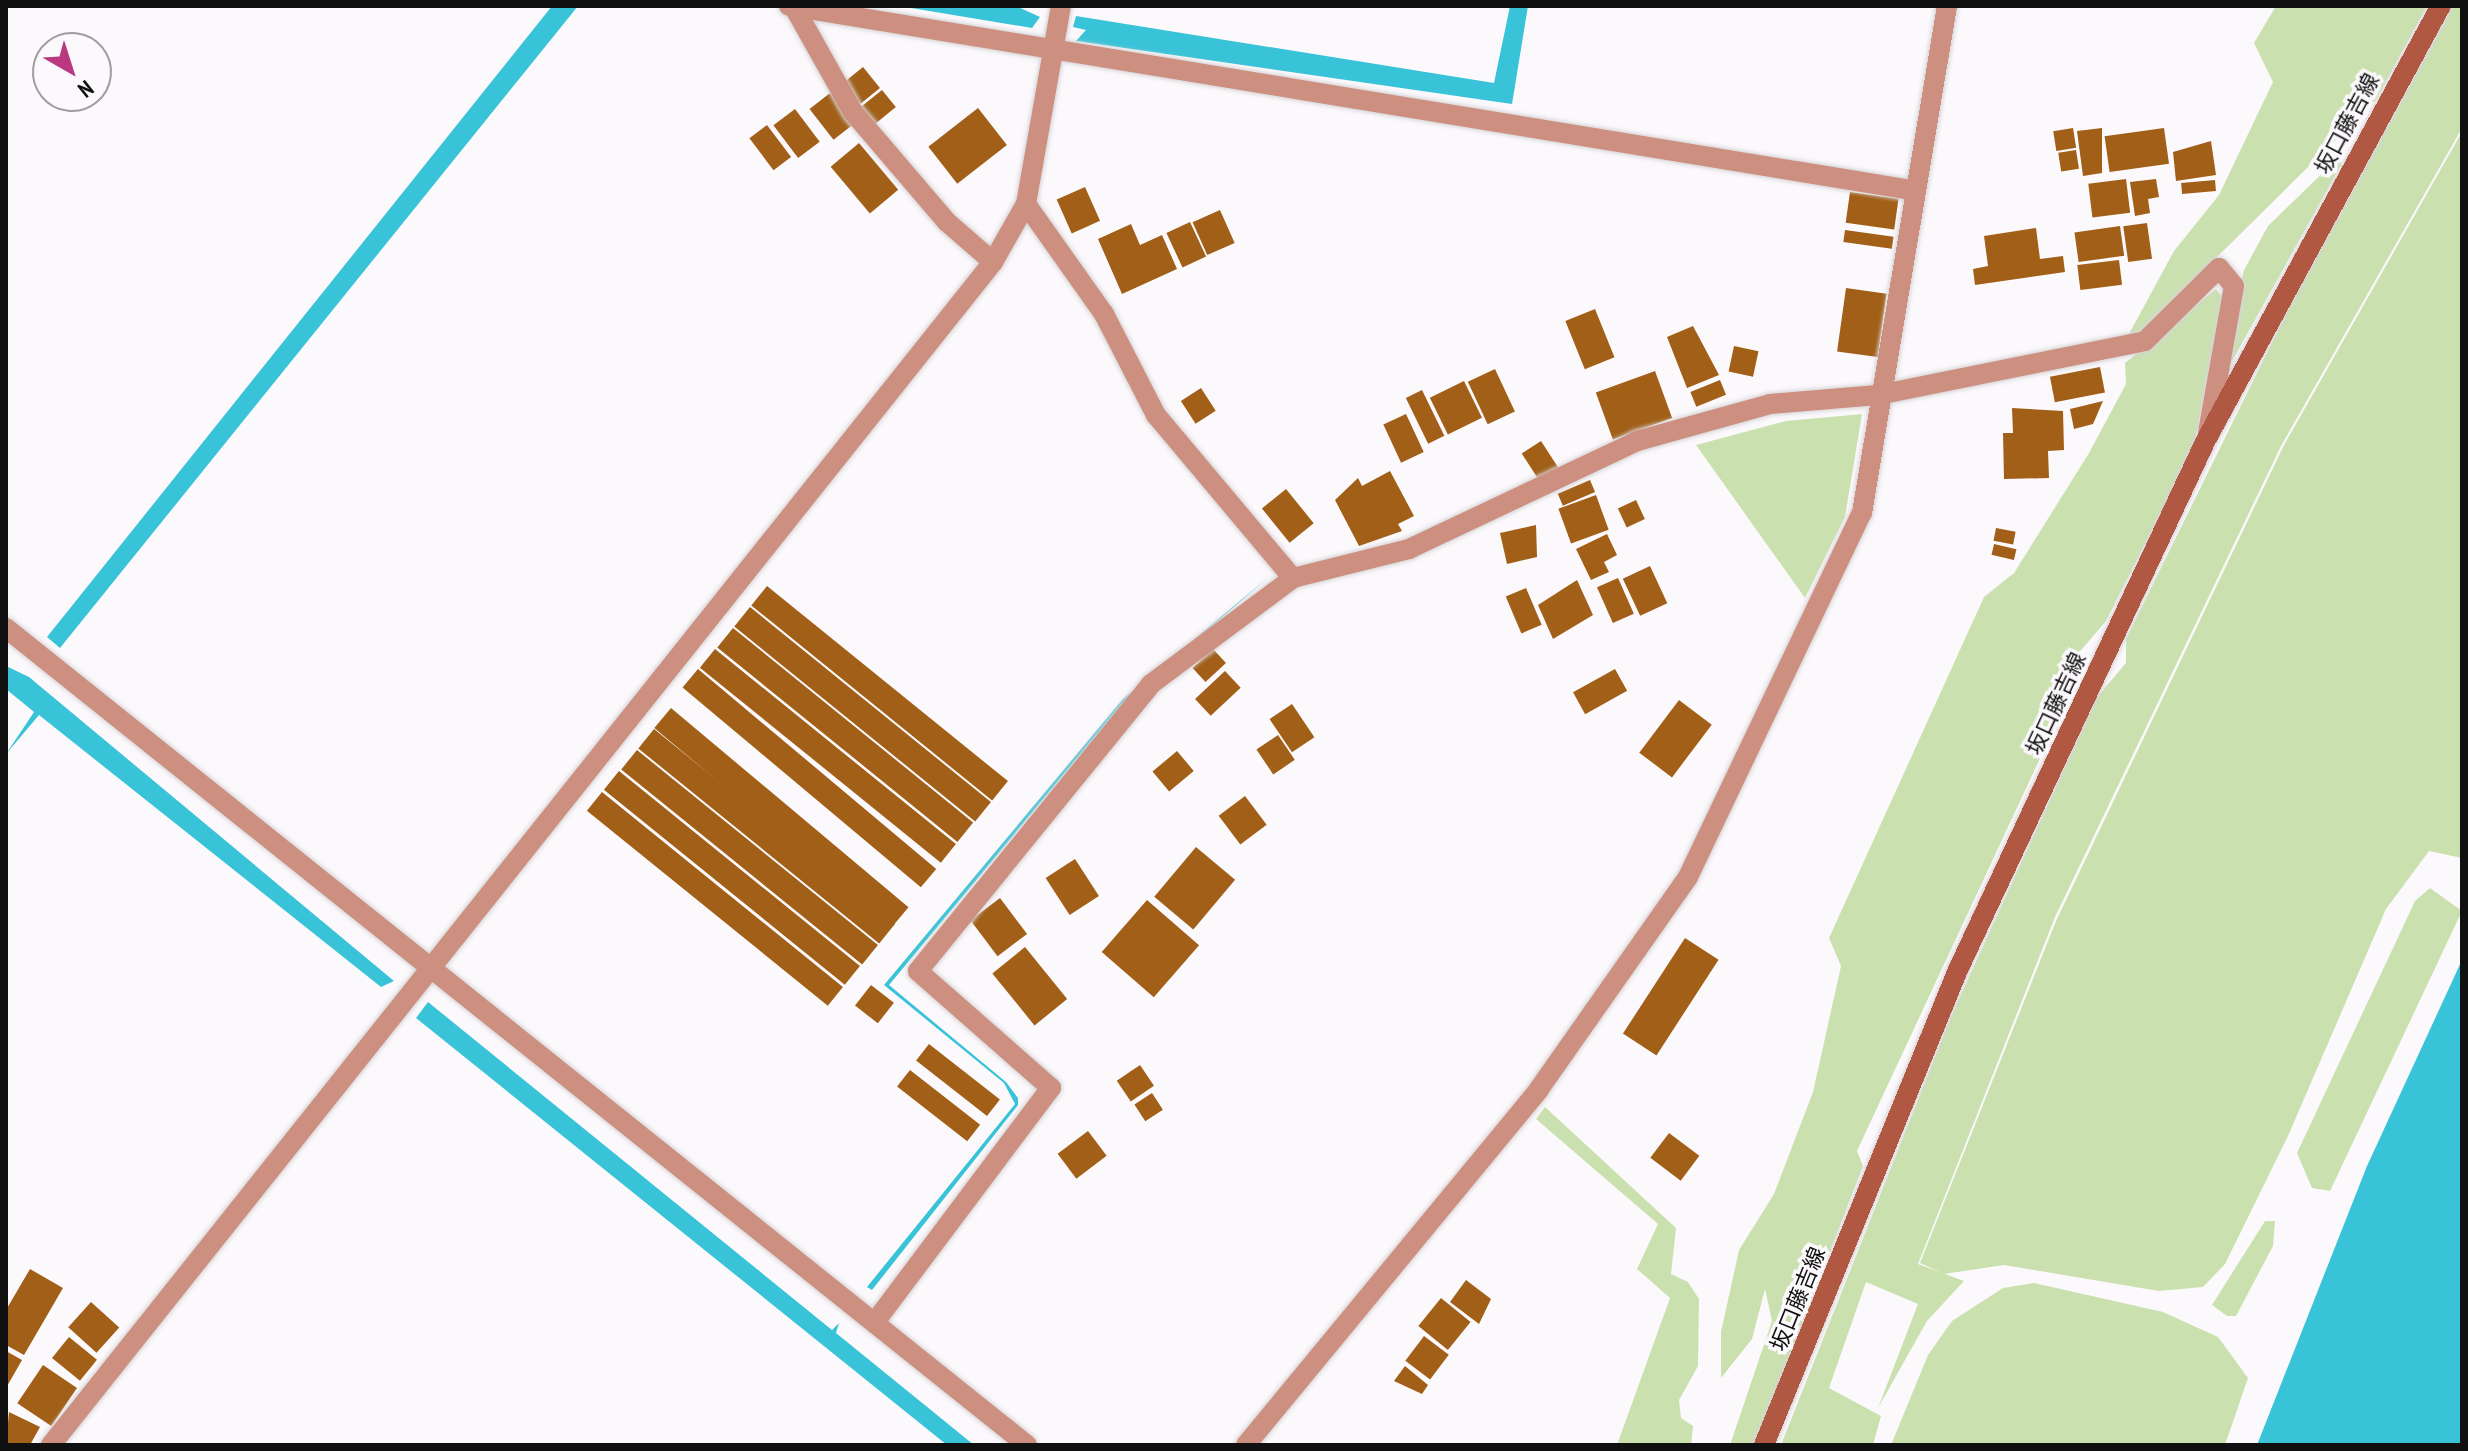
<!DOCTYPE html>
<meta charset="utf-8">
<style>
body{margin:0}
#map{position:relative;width:2468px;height:1451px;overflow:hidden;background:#fcf9fc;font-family:"PT Sans Narrow","Noto Sans JP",sans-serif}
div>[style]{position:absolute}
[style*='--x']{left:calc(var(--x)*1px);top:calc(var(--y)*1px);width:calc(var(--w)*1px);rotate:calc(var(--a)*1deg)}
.green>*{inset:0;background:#cae1af}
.water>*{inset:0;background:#39c3d8}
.building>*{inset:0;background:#a15f17;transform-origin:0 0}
.roads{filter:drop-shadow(0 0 2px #d6d4d6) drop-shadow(0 0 2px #d6d4d6)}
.street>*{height:20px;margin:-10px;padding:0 10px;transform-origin:10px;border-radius:10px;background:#cd8f7f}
.secondary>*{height:20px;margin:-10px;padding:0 10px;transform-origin:10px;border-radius:10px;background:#b05842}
span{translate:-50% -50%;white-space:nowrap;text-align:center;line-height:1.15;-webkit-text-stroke:7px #fcf9fc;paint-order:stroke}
.street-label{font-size:22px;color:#111011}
.frame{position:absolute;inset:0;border:8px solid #111011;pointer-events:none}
.north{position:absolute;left:32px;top:32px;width:80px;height:80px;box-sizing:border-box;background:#fcf9fc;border:2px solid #9e9c9e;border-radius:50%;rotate:141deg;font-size:22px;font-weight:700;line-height:32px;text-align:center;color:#111011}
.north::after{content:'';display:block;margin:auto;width:28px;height:36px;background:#b93881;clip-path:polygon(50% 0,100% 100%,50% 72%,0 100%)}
</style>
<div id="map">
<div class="green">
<div style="clip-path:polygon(2276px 6px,2427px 6px,2376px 100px,2138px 335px,2129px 334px,2174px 251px,2219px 195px,2273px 82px,2254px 43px)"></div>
<div style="clip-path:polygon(2453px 6px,2462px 6px,2462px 128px,2281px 446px,2055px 917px,1918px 1264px,1964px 1281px,1927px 1321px,1878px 1408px,1918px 1304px,1866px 1282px,1829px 1388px,1881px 1416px,1873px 1445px,1781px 1445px,1952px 1014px,2097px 697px,2126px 663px,2126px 639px,2289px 308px)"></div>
<div style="clip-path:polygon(2462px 132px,2462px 858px,2429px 851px,2386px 909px,2288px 1136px,2225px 1264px,2203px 1287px,2159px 1291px,2004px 1265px,1944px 1274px,1920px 1263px,2056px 921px,2284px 445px)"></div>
<div style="clip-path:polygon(2340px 156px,2341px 165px,2221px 381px,2244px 270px,2268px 226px)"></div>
<div style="clip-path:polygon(2216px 289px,2222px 297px,2194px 447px,2106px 621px,2070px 663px,2056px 724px,1857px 1151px,1863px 1166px,1755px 1445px,1730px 1445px,1772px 1321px,1765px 1289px,1752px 1339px,1721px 1378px,1721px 1332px,1739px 1250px,1774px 1194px,1813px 1092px,1841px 966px,1829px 938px,1984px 597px,2014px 573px,2089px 453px,2126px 384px,2125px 363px)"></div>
<div style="clip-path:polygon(1862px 414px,1845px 517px,1805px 598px,1696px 445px,1786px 421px)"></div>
<div style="clip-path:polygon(2430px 888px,2462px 911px,2330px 1191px,2312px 1188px,2297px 1153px,2415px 901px)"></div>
<div style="clip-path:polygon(1545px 1107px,1676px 1228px,1671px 1274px,1688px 1282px,1699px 1299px,1698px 1366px,1679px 1400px,1681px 1418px,1693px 1426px,1691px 1445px,1617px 1445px,1670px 1298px,1637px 1269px,1658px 1224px,1536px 1119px)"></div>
<div style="clip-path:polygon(2265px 1221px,2275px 1221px,2273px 1246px,2236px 1316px,2227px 1316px,2212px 1305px)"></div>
<div style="clip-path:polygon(2034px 1283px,2163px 1312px,2218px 1337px,2248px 1378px,2225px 1445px,1891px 1445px,1928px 1355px,1952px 1321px,2003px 1288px)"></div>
</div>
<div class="water">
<div style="clip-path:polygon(552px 6px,578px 6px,60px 648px,47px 637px)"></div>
<div style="clip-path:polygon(899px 6px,1016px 6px,1040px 17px,1032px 28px)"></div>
<div style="clip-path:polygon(1510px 6px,1528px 6px,1512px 104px,1076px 41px,1086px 30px,1073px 27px,1076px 16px,1494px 83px)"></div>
<div style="clip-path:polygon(1271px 575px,1124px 702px,889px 985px,1006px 1082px,1018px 1098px,1018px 1105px,872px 1290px,867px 1287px,1015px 1104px,1004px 1083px,884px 985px,1123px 699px)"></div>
<div style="clip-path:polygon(6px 666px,29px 677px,394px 981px,381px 987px,39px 715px,6px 754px,34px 712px,6px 689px)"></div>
<div style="clip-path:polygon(2462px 960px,2462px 1445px,2257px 1445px,2367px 1166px)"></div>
<div style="clip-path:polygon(428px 1002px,832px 1330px,839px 1323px,836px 1333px,974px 1445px,947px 1445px,416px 1018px)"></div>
</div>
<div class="building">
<div style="left:863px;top:67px;width:27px;height:25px;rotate:51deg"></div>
<div style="left:882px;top:90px;width:22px;height:26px;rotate:51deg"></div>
<div style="left:830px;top:93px;width:39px;height:26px;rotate:52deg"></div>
<div style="left:978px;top:108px;width:47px;height:63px;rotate:52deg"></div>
<div style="left:795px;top:109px;width:41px;height:27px;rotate:53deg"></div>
<div style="left:767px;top:125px;width:40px;height:22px;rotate:53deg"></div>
<div style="left:2073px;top:128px;width:20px;height:20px;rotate:81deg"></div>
<div style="clip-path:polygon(2102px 128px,2102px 173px,2083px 176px,2077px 131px)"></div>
<div style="left:2164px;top:128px;width:36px;height:60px;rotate:82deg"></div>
<div style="clip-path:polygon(2211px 141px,2216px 175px,2176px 181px,2173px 152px)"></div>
<div style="left:859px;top:143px;width:61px;height:37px;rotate:50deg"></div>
<div style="left:2076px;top:150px;width:19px;height:18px;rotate:81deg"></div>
<div style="left:2126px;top:179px;width:34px;height:38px;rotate:83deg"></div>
<div style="clip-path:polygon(2156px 179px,2159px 197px,2148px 199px,2150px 213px,2135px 216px,2130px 182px)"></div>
<div style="left:2215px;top:180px;width:11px;height:34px;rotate:85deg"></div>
<div style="left:1085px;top:187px;width:37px;height:31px;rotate:66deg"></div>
<div style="left:1850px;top:192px;width:49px;height:31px;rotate:8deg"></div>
<div style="left:1220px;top:210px;width:36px;height:30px;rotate:66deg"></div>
<div style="left:1190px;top:222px;width:38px;height:26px;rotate:65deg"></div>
<div style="left:2147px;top:223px;width:36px;height:24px;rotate:82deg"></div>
<div style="clip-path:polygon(1131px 224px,1140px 245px,1162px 235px,1177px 269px,1122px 294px,1098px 239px)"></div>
<div style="left:2120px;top:226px;width:30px;height:46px;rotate:82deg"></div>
<div style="clip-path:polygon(2036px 228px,2040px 259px,2063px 256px,2065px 272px,1975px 285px,1973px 269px,1988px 266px,1984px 236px)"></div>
<div style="left:1845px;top:230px;width:49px;height:12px;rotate:8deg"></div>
<div style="left:2119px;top:260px;width:25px;height:42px;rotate:83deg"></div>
<div style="left:1846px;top:288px;width:41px;height:64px;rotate:8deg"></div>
<div style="left:1595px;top:309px;width:52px;height:32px;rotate:68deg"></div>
<div style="clip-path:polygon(1693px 326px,1719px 375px,1687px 388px,1667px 337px)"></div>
<div style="left:1734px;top:346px;width:25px;height:26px;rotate:12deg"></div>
<div style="left:2100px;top:367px;width:26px;height:51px;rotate:79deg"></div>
<div style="left:1495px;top:369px;width:47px;height:30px;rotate:65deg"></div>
<div style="left:1655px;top:371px;width:50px;height:63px;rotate:70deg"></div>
<div style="left:1720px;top:380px;width:16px;height:32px;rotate:68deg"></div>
<div style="left:1464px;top:381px;width:41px;height:38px;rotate:64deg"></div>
<div style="left:1201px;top:388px;width:27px;height:24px;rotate:57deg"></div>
<div style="left:1422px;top:390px;width:51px;height:18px;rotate:64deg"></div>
<div style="clip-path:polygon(2103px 401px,2093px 424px,2074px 429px,2070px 409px)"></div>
<div style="clip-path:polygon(2012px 408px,2063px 411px,2064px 450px,2048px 451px,2049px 478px,2004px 479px,2003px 433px,2013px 433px)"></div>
<div style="left:1406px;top:414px;width:42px;height:25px;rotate:65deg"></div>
<div style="left:1541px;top:441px;width:33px;height:23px;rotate:57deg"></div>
<div style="clip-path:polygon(1390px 471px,1414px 516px,1398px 524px,1402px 531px,1359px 546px,1335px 500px,1358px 478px,1362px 486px)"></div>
<div style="left:1590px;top:480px;width:13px;height:35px;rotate:67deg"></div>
<div style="left:1286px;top:489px;width:44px;height:31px;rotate:51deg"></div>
<div style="left:1596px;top:495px;width:37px;height:40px;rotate:70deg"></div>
<div style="left:1636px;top:500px;width:21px;height:20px;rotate:65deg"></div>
<div style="clip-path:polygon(1536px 525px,1537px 557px,1507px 564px,1500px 533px)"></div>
<div style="left:1996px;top:528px;width:20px;height:13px;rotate:11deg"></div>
<div style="clip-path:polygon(1607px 534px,1617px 555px,1604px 562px,1609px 572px,1591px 580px,1576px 549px)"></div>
<div style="left:1994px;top:544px;width:23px;height:11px;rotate:13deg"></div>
<div style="left:1650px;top:566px;width:41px;height:30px;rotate:65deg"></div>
<div style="left:1618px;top:578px;width:39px;height:23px;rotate:66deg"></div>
<div style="clip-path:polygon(1577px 580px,1593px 615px,1553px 639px,1538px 605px)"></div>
<div style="left:767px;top:586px;width:310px;height:25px;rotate:39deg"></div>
<div style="left:1526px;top:588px;width:40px;height:22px;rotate:67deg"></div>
<div style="left:750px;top:607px;width:310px;height:25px;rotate:39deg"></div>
<div style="left:733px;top:628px;width:309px;height:25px;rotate:39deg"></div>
<div style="left:715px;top:649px;width:310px;height:24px;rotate:39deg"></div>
<div style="left:1213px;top:649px;width:19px;height:28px;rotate:47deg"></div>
<div style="left:698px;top:669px;width:311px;height:24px;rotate:40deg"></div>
<div style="left:1615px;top:669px;width:25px;height:48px;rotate:61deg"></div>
<div style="left:1225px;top:671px;width:23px;height:41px;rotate:47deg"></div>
<div style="left:1679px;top:700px;width:41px;height:66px;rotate:37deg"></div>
<div style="left:1292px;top:704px;width:40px;height:27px;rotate:56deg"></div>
<div style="left:671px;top:708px;width:310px;height:26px;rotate:40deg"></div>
<div style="left:654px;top:729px;width:310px;height:25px;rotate:39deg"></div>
<div style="left:1278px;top:735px;width:30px;height:26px;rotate:56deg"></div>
<div style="left:637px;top:750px;width:310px;height:25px;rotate:39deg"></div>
<div style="left:1177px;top:751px;width:26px;height:32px;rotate:50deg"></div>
<div style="left:619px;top:771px;width:310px;height:24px;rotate:39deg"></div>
<div style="left:602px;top:792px;width:310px;height:24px;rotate:39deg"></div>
<div style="left:1245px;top:796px;width:36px;height:33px;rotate:53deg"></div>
<div style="left:1196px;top:847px;width:51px;height:65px;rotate:40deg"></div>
<div style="left:1075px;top:859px;width:44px;height:35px;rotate:57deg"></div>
<div style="left:1000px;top:898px;width:45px;height:37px;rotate:53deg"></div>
<div style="left:1147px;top:900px;width:69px;height:69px;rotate:41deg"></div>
<div style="left:1685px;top:938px;width:40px;height:114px;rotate:33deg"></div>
<div style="left:1025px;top:947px;width:67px;height:42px;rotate:51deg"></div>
<div style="left:871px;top:985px;width:29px;height:26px;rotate:38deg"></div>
<div style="left:929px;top:1044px;width:90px;height:21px;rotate:38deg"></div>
<div style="left:1140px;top:1065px;width:25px;height:28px;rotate:56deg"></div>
<div style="left:910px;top:1070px;width:89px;height:21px;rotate:38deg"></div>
<div style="left:1152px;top:1093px;width:20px;height:21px;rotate:57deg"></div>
<div style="left:1088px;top:1131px;width:31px;height:38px;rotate:53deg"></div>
<div style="left:1669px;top:1133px;width:38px;height:31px;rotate:37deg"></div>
<div style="clip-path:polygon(30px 1269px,63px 1288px,24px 1355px,6px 1345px,6px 1310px)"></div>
<div style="clip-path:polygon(1466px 1280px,1491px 1299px,1479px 1324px,1450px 1302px)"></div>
<div style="left:1441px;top:1298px;width:38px;height:36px;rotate:39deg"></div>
<div style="left:91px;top:1302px;width:38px;height:34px;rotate:42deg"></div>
<div style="left:1424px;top:1336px;width:31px;height:31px;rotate:37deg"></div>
<div style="left:69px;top:1337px;width:36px;height:27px;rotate:39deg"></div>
<div style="clip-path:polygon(6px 1351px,22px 1360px,6px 1388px)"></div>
<div style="left:43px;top:1365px;width:41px;height:46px;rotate:34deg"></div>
<div style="clip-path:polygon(1405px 1366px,1428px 1385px,1422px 1394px,1394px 1381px)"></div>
<div style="clip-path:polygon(9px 1412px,40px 1427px,30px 1445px,6px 1445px)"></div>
</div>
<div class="roads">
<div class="street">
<div style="--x:789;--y:6;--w:1138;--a:9.31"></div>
<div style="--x:794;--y:7;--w:120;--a:60.7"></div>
<div style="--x:853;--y:112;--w:145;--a:49.5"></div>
<div style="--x:947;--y:222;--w:61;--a:41"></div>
<div style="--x:1026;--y:204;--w:135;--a:54.7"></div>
<div style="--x:1104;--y:314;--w:114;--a:62.8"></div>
<div style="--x:1156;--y:415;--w:213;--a:50"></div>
<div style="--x:6;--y:628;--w:1308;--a:38.67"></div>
<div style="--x:875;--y:1322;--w:293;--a:-53.1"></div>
<div style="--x:1051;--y:1088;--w:177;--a:-138.7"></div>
<div style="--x:918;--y:971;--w:370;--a:-50.9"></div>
<div style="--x:1151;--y:684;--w:177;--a:-36.7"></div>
<div style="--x:1293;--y:578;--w:120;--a:-14"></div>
<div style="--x:1409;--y:549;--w:252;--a:-25.3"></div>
<div style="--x:1637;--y:441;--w:138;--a:-15.5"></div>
<div style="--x:1770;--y:404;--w:108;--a:-4.8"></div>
<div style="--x:1878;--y:395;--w:272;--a:-11.4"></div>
<div style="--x:2145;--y:341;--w:104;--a:-44.6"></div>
<div style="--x:2219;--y:268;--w:23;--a:50"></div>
<div style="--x:2234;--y:286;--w:148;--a:100.1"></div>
<div style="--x:51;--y:1445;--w:1512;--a:-51.47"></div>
<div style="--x:993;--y:262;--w:67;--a:-60.4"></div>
<div style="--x:1026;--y:204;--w:201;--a:-80"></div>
<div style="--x:1246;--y:1445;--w:461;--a:-50.5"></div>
<div style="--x:1539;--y:1089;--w:259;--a:-54.9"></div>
<div style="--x:1688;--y:877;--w:403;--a:-64.5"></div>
<div style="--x:1862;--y:513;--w:514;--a:-80.48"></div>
</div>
<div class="secondary">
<div style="--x:1764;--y:1445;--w:511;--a:-67.8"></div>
<div style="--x:1957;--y:972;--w:587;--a:-64.92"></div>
<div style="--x:2206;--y:440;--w:494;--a:-61.6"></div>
</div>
</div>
<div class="street-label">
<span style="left:2347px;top:124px;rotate:-62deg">坂口藤吉線</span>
<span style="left:2056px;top:704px;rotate:-65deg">坂口藤吉線</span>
<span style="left:1798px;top:1299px;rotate:-68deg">坂口藤吉線</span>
</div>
<div class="frame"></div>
<div class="north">N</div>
</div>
